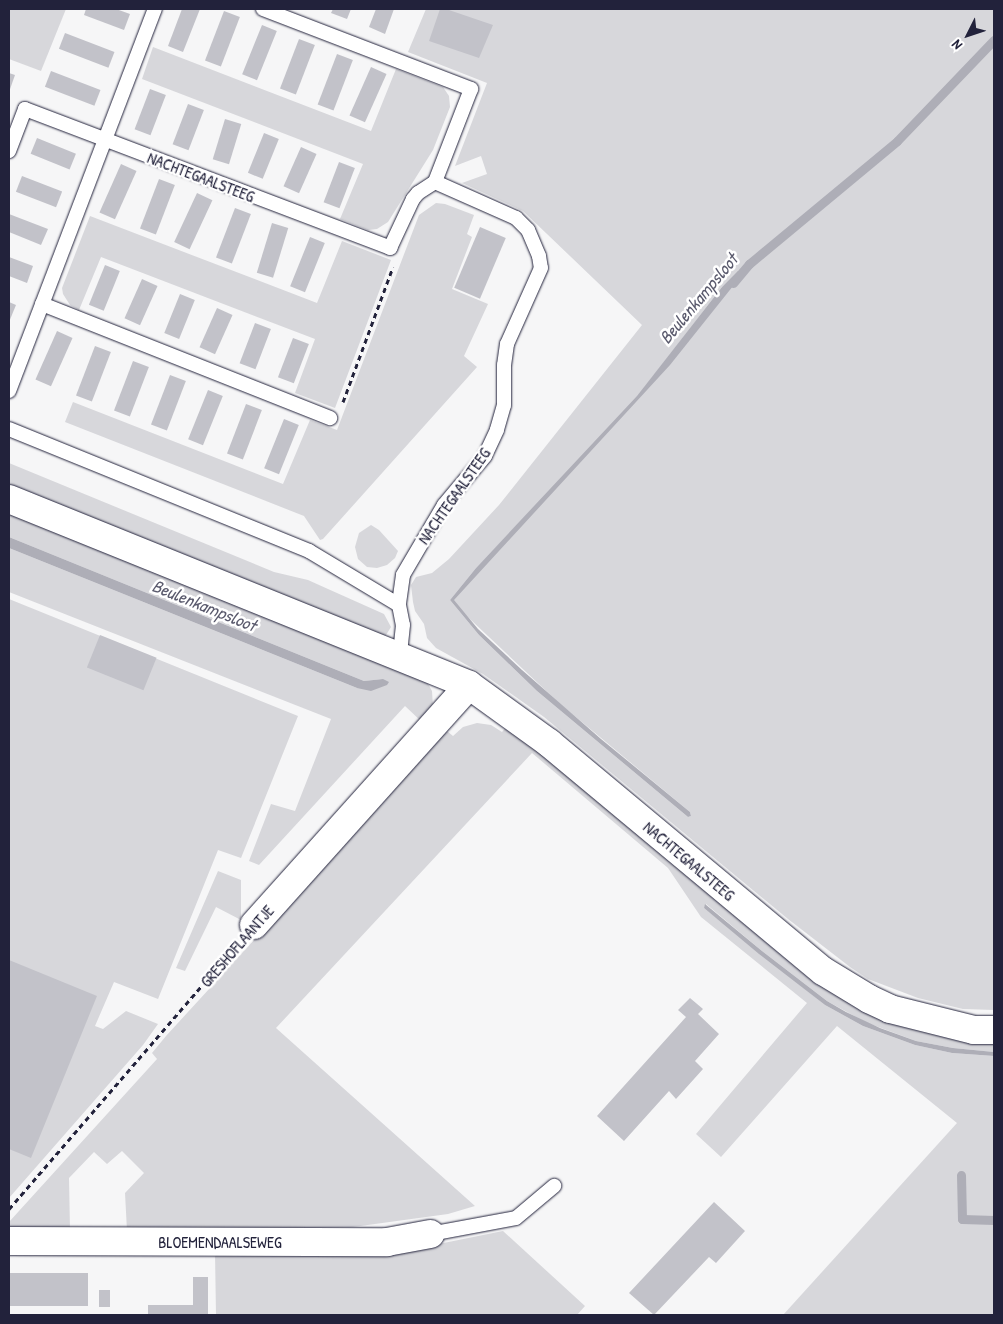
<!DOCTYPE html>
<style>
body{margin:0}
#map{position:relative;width:1003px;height:1324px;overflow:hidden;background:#f6f6f7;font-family:"Patrick Hand",sans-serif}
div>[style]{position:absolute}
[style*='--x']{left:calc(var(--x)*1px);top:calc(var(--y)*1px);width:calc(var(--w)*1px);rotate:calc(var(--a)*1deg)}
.green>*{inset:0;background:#d7d7db}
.water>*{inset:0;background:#aeaeb7}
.stream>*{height:9px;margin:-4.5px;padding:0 4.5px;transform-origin:4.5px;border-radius:4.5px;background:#aeaeb7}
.building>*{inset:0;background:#c2c2c9;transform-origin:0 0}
.path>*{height:3px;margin-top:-1.5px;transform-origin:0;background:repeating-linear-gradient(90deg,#22223b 0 5px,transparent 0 9px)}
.roads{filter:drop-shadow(0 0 1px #22223b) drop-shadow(0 0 1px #22223b)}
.service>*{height:14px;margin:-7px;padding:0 7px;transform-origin:7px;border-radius:7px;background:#fff}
.minor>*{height:28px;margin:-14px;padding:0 14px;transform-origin:14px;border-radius:14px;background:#fff}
span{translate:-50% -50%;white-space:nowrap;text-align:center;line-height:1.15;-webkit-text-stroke:5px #fff;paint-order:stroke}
.street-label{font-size:16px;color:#22223b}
.water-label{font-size:18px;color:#5a5a6d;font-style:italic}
.frame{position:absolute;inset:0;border:10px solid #22223b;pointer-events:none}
.north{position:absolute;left:943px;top:10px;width:50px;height:50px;-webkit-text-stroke:4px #fff;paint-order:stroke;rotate:229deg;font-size:14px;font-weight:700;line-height:20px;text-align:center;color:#22223b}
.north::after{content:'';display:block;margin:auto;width:18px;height:22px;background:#22223b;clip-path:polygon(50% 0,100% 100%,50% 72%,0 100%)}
</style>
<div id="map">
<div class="green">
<div style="clip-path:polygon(9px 9px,66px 9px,41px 71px,9px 59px)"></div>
<div style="clip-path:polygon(evenodd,426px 9px,994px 9px,994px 1010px,963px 1009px,918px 998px,868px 979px,850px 967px,788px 919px,544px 717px,483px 674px,436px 648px,427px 638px,424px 624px,415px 611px,413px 602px,411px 585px,416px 577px,432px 573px,449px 559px,499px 505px,642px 325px,523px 211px,462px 183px,487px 174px,481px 156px,455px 166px,487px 83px,408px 52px,426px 9px,758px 254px,759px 256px,739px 273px,740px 274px,640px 393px,722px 287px,758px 254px,426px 9px,531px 510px,453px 598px,455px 605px,559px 703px,690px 812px,691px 816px,688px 817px,537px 691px,479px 635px,450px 600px,476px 568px,531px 510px)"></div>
<div style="clip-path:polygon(153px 47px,371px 131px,396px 69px,443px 87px,449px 96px,450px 107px,433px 150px,388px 222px,377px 229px,368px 230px,340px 219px,363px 164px,142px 79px)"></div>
<div style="clip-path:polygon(436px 203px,445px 204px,474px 215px,467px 234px,472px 237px,452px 289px,488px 304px,464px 356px,477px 367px,323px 539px,320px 540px,304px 516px,65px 422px,73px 402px,283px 484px,310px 420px,337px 430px,419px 215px)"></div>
<div style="clip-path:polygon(90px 216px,317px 303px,342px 241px,391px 260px,335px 408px,295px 393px,315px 339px,101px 257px,79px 310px,70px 305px,63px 294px,62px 288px)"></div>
<div style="clip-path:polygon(9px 463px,274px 572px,308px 580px,328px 589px,384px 614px,391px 627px,386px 635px,381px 636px,9px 489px)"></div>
<div style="clip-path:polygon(9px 511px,427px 682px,432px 691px,433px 707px,423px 723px,405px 706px,259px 865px,249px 861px,271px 804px,295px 811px,331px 719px,9px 592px,9px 548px,357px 688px,383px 679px,364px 681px,9px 537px)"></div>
<div style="clip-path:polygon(371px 525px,379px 530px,398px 551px,395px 558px,387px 565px,377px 568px,367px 567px,358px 559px,355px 547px,359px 533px)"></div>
<div style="clip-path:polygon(9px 599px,298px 716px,241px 858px,218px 850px,158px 999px,114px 982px,95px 1026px,103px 1029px,126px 1011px,158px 1024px,143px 1045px,9px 1198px)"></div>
<div style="clip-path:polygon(477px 723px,491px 725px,502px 732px,508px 725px,765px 937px,994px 1042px,994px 1052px,953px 1048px,916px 1041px,865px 1022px,827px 1001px,762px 951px,706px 904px,704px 908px,825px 1005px,863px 1026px,915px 1045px,952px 1053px,994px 1056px,994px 1315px,783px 1315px,957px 1123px,837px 1026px,721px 1157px,696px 1134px,807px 1003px,701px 917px,668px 868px,532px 753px,276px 1028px,475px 1206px,448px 1214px,353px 1227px,127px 1231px,125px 1193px,144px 1173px,122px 1151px,107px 1164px,94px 1152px,69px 1178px,70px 1230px,9px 1231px,9px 1222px,157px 1059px,152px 1053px,166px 1036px,417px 762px,447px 731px,453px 736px,463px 727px)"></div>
<div style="clip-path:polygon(218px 871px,241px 880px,241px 920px,216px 907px,185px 971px,176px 968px)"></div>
<div style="clip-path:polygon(503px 1231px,585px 1306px,577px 1315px,216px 1315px,215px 1253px,394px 1253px)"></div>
</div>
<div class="water">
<div style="clip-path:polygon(738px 271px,741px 276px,670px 365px,454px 600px,478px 629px,522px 670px,601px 739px,690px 812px,691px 816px,688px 817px,537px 691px,479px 635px,450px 600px,476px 568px,637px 396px,722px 287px)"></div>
<div style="clip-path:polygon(9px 537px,364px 681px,383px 679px,389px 682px,387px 685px,371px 691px,357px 688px,9px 548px)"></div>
<div style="clip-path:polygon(705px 904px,762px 951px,827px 1001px,846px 1012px,880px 1028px,916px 1041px,953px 1048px,994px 1052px,994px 1056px,952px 1053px,915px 1045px,863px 1026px,825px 1005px,759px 954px,704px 908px)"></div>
</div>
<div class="stream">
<div style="--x:733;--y:283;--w:25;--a:-50"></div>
<div style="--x:749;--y:264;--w:192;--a:-39.7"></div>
<div style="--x:897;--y:141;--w:140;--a:-46.2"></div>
<div style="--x:961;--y:1175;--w:44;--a:88.7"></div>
<div style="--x:962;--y:1219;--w:32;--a:2"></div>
</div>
<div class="building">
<div style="clip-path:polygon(86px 9px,116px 9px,130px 14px,124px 30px,84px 15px)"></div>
<div style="clip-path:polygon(182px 9px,200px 9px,183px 52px,168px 46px)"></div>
<div style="clip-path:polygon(333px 9px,351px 9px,347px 19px,331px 13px)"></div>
<div style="clip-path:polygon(376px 9px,394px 9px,385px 34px,369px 27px)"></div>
<div style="clip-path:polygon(440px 9px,446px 9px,493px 25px,479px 58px,429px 41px)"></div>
<div style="left:224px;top:11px;width:17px;height:53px;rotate:21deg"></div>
<div style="left:262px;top:25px;width:16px;height:53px;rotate:22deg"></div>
<div style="left:65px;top:33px;width:53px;height:17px;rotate:21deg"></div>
<div style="left:299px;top:39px;width:17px;height:53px;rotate:21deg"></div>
<div style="left:337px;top:54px;width:17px;height:54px;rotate:21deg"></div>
<div style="left:371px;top:67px;width:17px;height:53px;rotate:24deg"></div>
<div style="left:51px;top:71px;width:53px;height:17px;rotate:21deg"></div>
<div style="clip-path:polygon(9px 73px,15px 75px,9px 92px)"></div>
<div style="left:150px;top:89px;width:17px;height:43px;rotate:21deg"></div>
<div style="left:188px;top:104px;width:17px;height:43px;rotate:21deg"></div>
<div style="left:225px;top:119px;width:17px;height:42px;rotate:17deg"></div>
<div style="left:264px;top:133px;width:16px;height:43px;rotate:22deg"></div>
<div style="left:37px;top:138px;width:42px;height:17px;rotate:22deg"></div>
<div style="left:301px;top:147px;width:17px;height:43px;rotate:24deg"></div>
<div style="left:339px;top:162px;width:17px;height:43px;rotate:21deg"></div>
<div style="left:121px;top:164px;width:17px;height:53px;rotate:24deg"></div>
<div style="left:22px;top:176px;width:43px;height:17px;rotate:21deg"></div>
<div style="left:159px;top:179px;width:17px;height:53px;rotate:21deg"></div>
<div style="left:197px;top:193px;width:17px;height:54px;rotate:25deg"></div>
<div style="left:235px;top:208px;width:17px;height:53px;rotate:21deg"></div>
<div style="clip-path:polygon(9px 214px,48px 229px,41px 245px,9px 232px)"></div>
<div style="left:272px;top:223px;width:17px;height:52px;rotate:17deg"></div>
<div style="left:480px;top:227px;width:28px;height:66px;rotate:23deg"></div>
<div style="left:310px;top:237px;width:16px;height:53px;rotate:22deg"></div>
<div style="clip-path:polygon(9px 257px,33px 266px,27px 283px,9px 276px)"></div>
<div style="left:105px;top:265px;width:16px;height:43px;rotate:22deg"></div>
<div style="left:142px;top:279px;width:17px;height:43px;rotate:24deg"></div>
<div style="left:180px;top:294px;width:16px;height:42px;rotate:22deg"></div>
<div style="clip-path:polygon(9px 302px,16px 305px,9px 322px)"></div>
<div style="left:217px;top:308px;width:17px;height:43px;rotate:24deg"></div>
<div style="left:255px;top:323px;width:17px;height:43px;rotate:21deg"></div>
<div style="left:57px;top:331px;width:17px;height:53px;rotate:24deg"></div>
<div style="left:293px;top:338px;width:17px;height:42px;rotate:21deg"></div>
<div style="left:95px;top:346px;width:17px;height:53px;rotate:21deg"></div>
<div style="left:133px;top:361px;width:17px;height:53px;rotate:21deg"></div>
<div style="left:170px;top:375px;width:17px;height:53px;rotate:21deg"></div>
<div style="left:208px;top:390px;width:16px;height:53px;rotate:22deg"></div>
<div style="left:246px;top:404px;width:17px;height:53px;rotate:21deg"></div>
<div style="left:284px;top:419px;width:16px;height:53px;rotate:22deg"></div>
<div style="left:100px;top:635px;width:61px;height:35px;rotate:22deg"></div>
<div style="clip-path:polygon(9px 960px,97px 996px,31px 1158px,9px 1149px)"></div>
<div style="clip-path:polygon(690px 998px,703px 1009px,698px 1014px,719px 1034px,695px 1061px,703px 1069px,676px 1099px,669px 1091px,624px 1141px,597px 1116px,686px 1017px,678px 1010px)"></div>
<div style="clip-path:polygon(714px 1202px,745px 1231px,716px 1263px,709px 1257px,654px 1315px,629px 1293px)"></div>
<div style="left:9px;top:1273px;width:79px;height:33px"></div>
<div style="clip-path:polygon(193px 1277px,208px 1277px,208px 1315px,148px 1315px,148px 1305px,193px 1305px)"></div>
<div style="left:99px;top:1290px;width:11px;height:17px"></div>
</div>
<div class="path">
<div style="--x:343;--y:402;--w:144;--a:-69.7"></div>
<div style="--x:9;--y:1209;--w:349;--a:-49.2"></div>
</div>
<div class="roads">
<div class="service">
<div style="--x:263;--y:9;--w:223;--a:21"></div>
<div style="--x:471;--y:89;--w:100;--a:111.2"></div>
<div style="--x:435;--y:182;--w:89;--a:24"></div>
<div style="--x:516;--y:218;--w:17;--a:45"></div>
<div style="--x:528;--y:230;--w:28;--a:67"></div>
<div style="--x:539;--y:256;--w:12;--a:81"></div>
<div style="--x:541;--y:268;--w:83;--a:114.1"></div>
<div style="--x:507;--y:344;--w:21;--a:98"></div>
<div style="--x:504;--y:365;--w:40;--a:90"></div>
<div style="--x:504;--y:405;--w:26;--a:106"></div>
<div style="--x:497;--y:430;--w:29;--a:115"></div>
<div style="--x:485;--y:456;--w:64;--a:129.9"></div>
<div style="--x:444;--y:505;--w:81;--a:120.4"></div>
<div style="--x:403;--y:575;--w:30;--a:98"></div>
<div style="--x:399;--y:605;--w:20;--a:79"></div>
<div style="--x:403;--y:625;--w:31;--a:96"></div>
<div style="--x:9;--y:151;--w:45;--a:-69.1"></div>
<div style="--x:25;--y:109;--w:391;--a:20.8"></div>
<div style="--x:390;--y:248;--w:54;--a:-64.9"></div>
<div style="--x:413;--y:199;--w:8;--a:-50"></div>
<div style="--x:418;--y:193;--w:20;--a:-33"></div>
<div style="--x:42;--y:304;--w:310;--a:21.6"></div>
<div style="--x:9;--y:391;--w:409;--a:-69.1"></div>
<div style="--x:9;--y:429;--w:324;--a:22.1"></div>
<div style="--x:309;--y:551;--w:105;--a:31"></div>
<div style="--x:430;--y:1234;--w:87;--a:-10.5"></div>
<div style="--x:516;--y:1218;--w:50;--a:-40.1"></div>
</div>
<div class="minor">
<div style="--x:9;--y:499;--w:496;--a:22"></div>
<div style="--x:469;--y:685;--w:99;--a:35.9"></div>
<div style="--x:549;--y:743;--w:356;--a:39.8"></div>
<div style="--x:823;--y:971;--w:54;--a:31.3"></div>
<div style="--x:869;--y:999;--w:23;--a:25"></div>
<div style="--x:890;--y:1009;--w:87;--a:14"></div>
<div style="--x:974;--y:1030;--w:20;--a:0"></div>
<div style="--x:254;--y:925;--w:322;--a:-48.1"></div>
<div style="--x:9;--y:1241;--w:378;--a:0.2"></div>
<div style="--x:387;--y:1242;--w:44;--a:-10.5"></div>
</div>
</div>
<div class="street-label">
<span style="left:201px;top:177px;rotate:21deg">NACHTEGAALSTEEG</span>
<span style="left:454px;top:496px;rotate:-55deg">NACHTEGAALSTEEG</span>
<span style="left:689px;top:861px;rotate:40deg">NACHTEGAALSTEEG</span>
<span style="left:237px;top:946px;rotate:-49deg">GRESHOFLAANTJE</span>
<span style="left:220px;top:1242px">BLOEMENDAALSEWEG</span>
</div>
<div class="water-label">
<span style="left:699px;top:299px;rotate:-50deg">Beulenkampsloot</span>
<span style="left:204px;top:606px;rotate:22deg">Beulenkampsloot</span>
</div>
<div class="frame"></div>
<div class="north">N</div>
</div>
